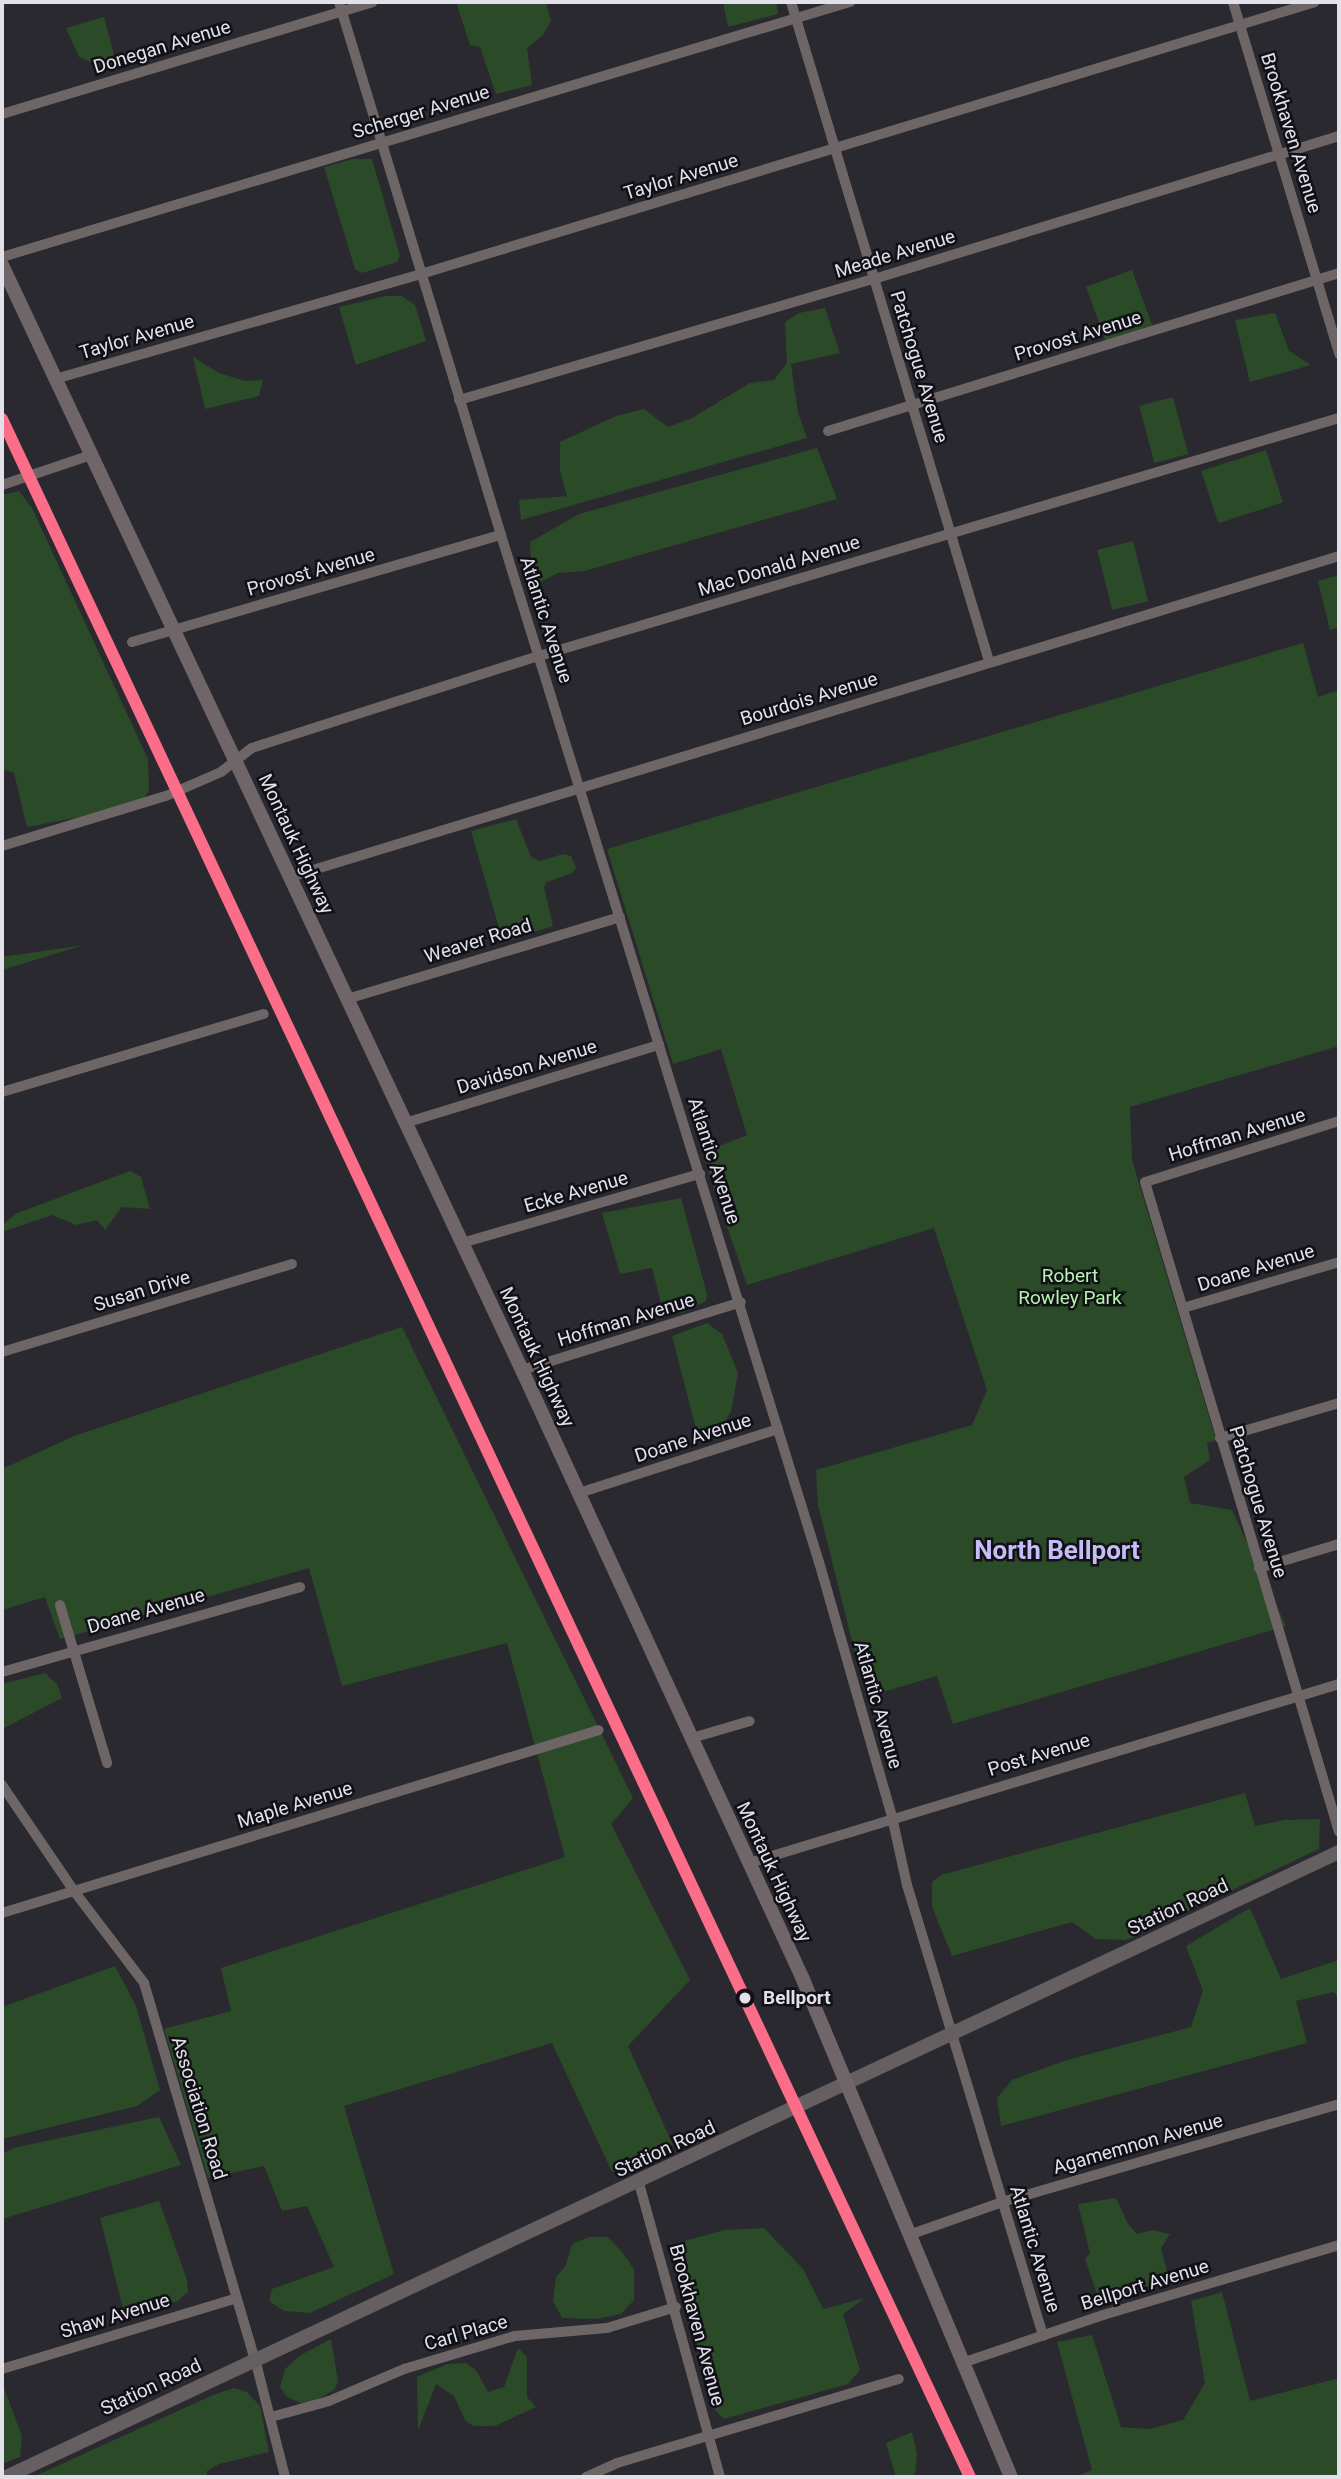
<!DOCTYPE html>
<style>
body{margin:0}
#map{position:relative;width:1341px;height:2479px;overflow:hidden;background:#2a2930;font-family:Roboto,sans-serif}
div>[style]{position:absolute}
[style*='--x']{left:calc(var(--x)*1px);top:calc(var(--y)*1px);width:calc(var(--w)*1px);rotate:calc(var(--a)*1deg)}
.green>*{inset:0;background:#2b4a28;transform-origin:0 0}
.street>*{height:10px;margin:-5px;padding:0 5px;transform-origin:5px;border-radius:5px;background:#6e6566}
.secondary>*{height:14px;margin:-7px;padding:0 7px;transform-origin:7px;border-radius:7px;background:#665f61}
.primary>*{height:14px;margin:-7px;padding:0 7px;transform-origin:7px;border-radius:7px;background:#706569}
.rail-1>*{height:12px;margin:-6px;padding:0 6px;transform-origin:6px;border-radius:6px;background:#fb6d88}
.dots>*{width:19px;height:19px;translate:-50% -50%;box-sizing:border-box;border:4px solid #111016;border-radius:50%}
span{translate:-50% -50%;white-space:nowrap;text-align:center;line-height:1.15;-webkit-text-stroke:5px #111016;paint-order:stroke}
.street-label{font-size:19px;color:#e2e1ea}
.park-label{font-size:19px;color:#b4f4ac}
.stop-label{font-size:19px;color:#e2e1ea;font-weight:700}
.left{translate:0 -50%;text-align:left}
.district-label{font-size:26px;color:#c4bdf6;font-weight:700}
.frame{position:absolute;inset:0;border:4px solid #e2e1ea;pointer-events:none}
</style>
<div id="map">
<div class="green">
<div style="clip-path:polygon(456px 2px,546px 2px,551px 21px,543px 35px,527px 48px,532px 85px,496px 94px,480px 47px,470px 45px)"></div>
<div style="clip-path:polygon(723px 2px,776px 2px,778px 14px,728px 27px)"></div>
<div style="clip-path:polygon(104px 17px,118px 70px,97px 65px,79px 57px,66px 28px)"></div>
<div style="clip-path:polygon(353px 159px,372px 159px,400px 256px,397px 262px,362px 273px,355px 269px,324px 167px)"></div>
<div style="left:1132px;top:270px;width:59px;height:49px;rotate:70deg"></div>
<div style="clip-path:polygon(386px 296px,402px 296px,415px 305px,426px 341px,356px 365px,339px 307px)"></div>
<div style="clip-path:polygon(825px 308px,840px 353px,791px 364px,798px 413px,807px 438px,521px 520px,519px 500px,567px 496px,560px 471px,560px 442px,616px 416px,644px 409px,668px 427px,692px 418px,750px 383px,774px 380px,787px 363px,785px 322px,799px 313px)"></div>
<div style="clip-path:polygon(1275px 313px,1289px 351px,1311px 365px,1250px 382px,1235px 320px)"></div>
<div style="clip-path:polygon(193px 357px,219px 373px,245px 381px,263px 380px,259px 396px,205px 409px)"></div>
<div style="left:1173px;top:397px;width:59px;height:35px;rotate:75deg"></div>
<div style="clip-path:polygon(817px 448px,837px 499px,584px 571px,558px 573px,539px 583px,532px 578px,530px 542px,579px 514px)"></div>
<div style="left:1266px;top:450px;width:55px;height:68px;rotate:72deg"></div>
<div style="clip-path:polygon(19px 491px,32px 508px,148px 759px,149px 790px,139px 806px,27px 827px,14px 773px,2px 769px,2px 495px)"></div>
<div style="left:1133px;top:541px;width:62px;height:37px;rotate:76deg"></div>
<div style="clip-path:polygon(1339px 575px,1339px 627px,1330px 630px,1318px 581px)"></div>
<div style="clip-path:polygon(1303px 643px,1318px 697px,1339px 690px,1339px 1046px,1130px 1107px,1132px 1160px,1216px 1440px,1207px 1443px,1210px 1460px,1184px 1477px,1190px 1503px,1232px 1510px,1286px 1626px,953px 1724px,937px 1676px,866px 1697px,818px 1505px,816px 1470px,972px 1425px,987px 1390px,934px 1228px,747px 1285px,702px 1153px,747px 1135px,721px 1049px,673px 1064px,607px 849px)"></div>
<div style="clip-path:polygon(516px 819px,531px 857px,540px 861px,563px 854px,571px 856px,576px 868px,572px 873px,547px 882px,544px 887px,553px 926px,507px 941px,501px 935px,471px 831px)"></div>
<div style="clip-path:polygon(84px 945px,2px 970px,2px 957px)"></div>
<div style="clip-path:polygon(130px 1171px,141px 1177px,150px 1209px,122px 1207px,105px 1230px,97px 1220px,76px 1225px,52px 1215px,2px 1232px,2px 1226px,15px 1214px)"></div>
<div style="clip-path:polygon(681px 1198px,707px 1294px,706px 1301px,682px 1313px,663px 1311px,652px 1268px,620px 1274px,602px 1213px)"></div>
<div style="clip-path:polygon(707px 1323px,722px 1334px,738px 1373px,731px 1411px,725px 1422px,707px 1439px,696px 1429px,672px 1336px)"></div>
<div style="clip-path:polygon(402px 1327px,633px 1798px,611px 1824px,690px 1980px,628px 2046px,673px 2145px,612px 2172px,552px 2043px,344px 2106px,394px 2274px,310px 2313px,284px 2311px,269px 2301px,272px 2289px,334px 2267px,307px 2206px,282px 2211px,264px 2166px,208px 2178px,164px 2029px,231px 2011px,221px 1968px,565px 1857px,507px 1643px,342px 1686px,309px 1568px,60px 1639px,45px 1597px,2px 1610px,2px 1469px,74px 1436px)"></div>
<div style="clip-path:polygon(45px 1673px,57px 1684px,62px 1698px,2px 1729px,2px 1684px)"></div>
<div style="clip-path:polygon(1245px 1793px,1255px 1826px,1284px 1820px,1320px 1819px,1319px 1849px,1127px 1940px,1096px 1939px,1072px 1922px,952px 1956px,932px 1907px,932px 1882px,941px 1875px)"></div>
<div style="clip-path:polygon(1250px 1908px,1281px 1979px,1339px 1960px,1339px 2001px,1334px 1992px,1296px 2001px,1307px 2043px,1001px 2126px,997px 2098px,1012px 2080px,1067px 2060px,1191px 2027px,1203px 1991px,1186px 1946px)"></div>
<div style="clip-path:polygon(115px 1966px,136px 2006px,160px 2090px,137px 2106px,2px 2139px,2px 2007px)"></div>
<div style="clip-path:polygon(159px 2117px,181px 2165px,2px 2219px,2px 2154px,13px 2148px)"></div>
<div style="clip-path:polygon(1116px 2198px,1128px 2224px,1137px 2234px,1153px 2230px,1170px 2234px,1161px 2248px,1169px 2279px,1100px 2303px,1085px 2259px,1090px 2253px,1078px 2204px)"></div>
<div style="clip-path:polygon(159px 2201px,187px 2280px,188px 2292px,178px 2301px,144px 2311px,124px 2312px,100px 2218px)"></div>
<div style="clip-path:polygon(764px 2228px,803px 2269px,823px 2309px,865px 2298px,843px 2314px,860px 2370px,848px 2384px,724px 2419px,713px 2408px,674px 2257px,674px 2244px,724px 2230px)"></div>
<div style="clip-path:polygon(589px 2237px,608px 2237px,622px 2252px,634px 2269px,634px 2300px,621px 2314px,596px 2319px,562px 2318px,553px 2301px,556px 2277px,566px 2265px,572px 2244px)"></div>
<div style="clip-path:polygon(1222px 2292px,1250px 2401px,1339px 2378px,1339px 2477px,1076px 2477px,1092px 2470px,1057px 2342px,1092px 2335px,1121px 2427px,1150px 2429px,1183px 2420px,1205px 2383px,1191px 2301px)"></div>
<div style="clip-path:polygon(331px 2339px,338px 2382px,334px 2390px,313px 2402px,301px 2403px,287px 2397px,280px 2387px,285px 2369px,301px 2355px)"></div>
<div style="clip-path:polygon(518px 2348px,527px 2357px,527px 2397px,536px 2407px,495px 2426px,473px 2426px,465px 2420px,454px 2396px,436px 2384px,418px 2431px,417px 2377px,447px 2364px,466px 2363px,476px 2370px,488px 2392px,504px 2387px)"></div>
<div style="clip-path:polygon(2px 2383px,22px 2436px,20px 2457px,2px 2464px)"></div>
<div style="clip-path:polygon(234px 2388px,247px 2392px,260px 2406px,269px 2452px,219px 2464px,207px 2471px,207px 2477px,33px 2477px,213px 2395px)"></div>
<div style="clip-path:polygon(912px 2432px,917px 2453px,915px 2477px,896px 2477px,886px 2443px)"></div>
</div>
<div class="street">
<div style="--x:339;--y:2;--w:557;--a:73.09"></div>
<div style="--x:501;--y:535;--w:1075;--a:72.8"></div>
<div style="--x:819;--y:1562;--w:265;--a:74"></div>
<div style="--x:892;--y:1817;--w:70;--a:77.6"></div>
<div style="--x:907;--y:1885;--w:471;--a:73.2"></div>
<div style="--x:791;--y:2;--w:688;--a:73.28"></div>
<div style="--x:1233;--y:2;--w:368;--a:73.2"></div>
<div style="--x:2;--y:114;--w:387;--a:-16.8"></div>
<div style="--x:2;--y:257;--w:886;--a:-16.74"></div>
<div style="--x:55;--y:379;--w:381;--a:-16"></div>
<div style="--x:421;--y:274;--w:934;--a:-16.92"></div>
<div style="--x:459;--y:400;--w:432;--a:-16.3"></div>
<div style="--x:874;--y:279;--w:486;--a:-17.1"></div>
<div style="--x:828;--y:431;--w:535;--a:-17.18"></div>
<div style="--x:2;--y:485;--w:94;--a:-18.6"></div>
<div style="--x:132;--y:642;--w:384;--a:-16.2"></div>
<div style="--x:2;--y:846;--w:171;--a:-17"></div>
<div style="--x:166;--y:796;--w:60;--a:-23.6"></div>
<div style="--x:221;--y:772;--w:39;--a:-38"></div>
<div style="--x:252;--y:748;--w:9;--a:-18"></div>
<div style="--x:261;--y:745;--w:292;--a:-17.8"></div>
<div style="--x:539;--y:656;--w:835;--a:-16.57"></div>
<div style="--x:290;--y:877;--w:1097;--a:-17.01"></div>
<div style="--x:347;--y:999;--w:285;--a:-16.7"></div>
<div style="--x:2;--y:1092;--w:273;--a:-16.6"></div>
<div style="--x:1339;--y:1121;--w:203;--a:162.5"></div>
<div style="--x:1145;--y:1182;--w:678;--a:73.38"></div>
<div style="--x:405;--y:1123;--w:266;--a:-17.1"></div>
<div style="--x:462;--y:1243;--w:248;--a:-16.2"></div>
<div style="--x:1183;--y:1308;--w:163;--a:-16.4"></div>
<div style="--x:2;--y:1352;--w:303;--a:-16.9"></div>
<div style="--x:522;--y:1370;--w:229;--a:-17.2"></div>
<div style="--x:1220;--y:1438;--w:124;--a:-16.4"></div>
<div style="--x:579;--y:1493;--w:209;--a:-17.8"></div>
<div style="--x:1259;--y:1568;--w:84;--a:-16.7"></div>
<div style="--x:60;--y:1605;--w:165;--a:73.4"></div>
<div style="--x:2;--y:1672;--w:310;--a:-15.9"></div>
<div style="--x:692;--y:1738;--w:60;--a:-16.3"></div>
<div style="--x:2;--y:1785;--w:128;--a:55.8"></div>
<div style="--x:74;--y:1891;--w:116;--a:52.7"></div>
<div style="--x:144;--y:1983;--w:392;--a:73.6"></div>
<div style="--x:255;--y:2359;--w:122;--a:75.7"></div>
<div style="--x:749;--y:1863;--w:617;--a:-16.88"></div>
<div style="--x:2;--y:1913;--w:624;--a:-17.04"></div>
<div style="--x:639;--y:2183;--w:305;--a:74.6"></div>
<div style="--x:909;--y:2235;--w:99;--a:-19.5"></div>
<div style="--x:1002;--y:2202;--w:351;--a:-16.2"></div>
<div style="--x:962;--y:2363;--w:149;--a:-18.8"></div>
<div style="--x:1103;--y:2315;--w:246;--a:-16.5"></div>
<div style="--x:2;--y:2369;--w:245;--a:-16.8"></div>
<div style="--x:271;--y:2417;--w:60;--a:-15.4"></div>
<div style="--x:329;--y:2401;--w:82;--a:-23.1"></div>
<div style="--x:404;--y:2369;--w:116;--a:-16.6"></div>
<div style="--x:515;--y:2336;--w:92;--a:-5"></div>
<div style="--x:607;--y:2328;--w:72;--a:-16.9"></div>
<div style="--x:586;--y:2477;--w:34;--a:-24"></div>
<div style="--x:617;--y:2463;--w:294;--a:-16.6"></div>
</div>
<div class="secondary">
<div style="--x:6;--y:2477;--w:1472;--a:-25.12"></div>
</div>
<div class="primary">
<div style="--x:2;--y:265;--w:1221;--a:64.8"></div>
<div style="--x:522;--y:1370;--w:668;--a:65.24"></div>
<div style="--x:802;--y:1977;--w:542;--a:67.32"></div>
</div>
<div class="rail-1">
<div style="--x:2;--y:419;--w:2274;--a:64.81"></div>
</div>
<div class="dots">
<div style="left:745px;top:1998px;background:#e2e1ea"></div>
</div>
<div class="street-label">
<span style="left:162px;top:47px;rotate:-17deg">Donegan Avenue</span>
<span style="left:421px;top:112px;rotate:-17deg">Scherger Avenue</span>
<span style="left:1291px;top:133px;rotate:73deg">Brookhaven Avenue</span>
<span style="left:681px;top:177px;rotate:-17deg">Taylor Avenue</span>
<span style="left:895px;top:254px;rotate:-17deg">Meade Avenue</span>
<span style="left:1078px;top:336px;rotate:-17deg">Provost Avenue</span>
<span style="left:137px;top:337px;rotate:-16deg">Taylor Avenue</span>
<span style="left:919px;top:367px;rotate:73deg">Patchogue Avenue</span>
<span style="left:779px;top:566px;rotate:-17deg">Mac Donald Avenue</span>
<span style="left:311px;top:572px;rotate:-16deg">Provost Avenue</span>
<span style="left:546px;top:620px;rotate:72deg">Atlantic Avenue</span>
<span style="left:809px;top:699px;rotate:-17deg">Bourdois Avenue</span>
<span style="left:296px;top:844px;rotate:65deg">Montauk Highway</span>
<span style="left:478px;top:941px;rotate:-17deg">Weaver Road</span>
<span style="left:527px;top:1067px;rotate:-17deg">Davidson Avenue</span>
<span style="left:1237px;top:1135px;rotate:-17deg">Hoffman Avenue</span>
<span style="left:714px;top:1161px;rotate:72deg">Atlantic Avenue</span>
<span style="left:576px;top:1192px;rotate:-16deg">Ecke Avenue</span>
<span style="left:1256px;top:1268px;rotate:-17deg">Doane Avenue</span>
<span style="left:142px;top:1291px;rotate:-17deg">Susan Drive</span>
<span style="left:626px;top:1320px;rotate:-17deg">Hoffman Avenue</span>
<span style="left:537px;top:1357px;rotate:65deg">Montauk Highway</span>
<span style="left:693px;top:1438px;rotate:-18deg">Doane Avenue</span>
<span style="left:1258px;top:1502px;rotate:73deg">Patchogue Avenue</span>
<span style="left:146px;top:1611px;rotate:-16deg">Doane Avenue</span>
<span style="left:878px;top:1705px;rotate:74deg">Atlantic Avenue</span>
<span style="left:1039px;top:1755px;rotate:-17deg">Post Avenue</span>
<span style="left:295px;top:1805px;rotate:-17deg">Maple Avenue</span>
<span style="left:774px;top:1872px;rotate:65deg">Montauk Highway</span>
<span style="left:1178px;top:1907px;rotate:-25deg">Station Road</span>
<span style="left:199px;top:2108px;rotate:73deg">Association Road</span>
<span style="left:1138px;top:2144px;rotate:-16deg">Agamemnon Avenue</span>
<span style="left:665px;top:2149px;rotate:-25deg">Station Road</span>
<span style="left:1035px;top:2249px;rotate:73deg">Atlantic Avenue</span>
<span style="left:1145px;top:2285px;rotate:-17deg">Bellport Avenue</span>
<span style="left:115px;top:2316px;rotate:-17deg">Shaw Avenue</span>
<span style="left:697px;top:2325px;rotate:75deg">Brookhaven Avenue</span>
<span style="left:466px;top:2333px;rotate:-16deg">Carl Place</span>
<span style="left:151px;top:2387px;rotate:-25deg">Station Road</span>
</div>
<div class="park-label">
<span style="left:1070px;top:1287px">Robert<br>Rowley Park</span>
</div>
<div class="stop-label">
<span class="left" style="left:763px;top:1998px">Bellport</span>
</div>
<div class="district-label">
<span style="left:1057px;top:1551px">North Bellport</span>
</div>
<div class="frame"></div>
</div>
